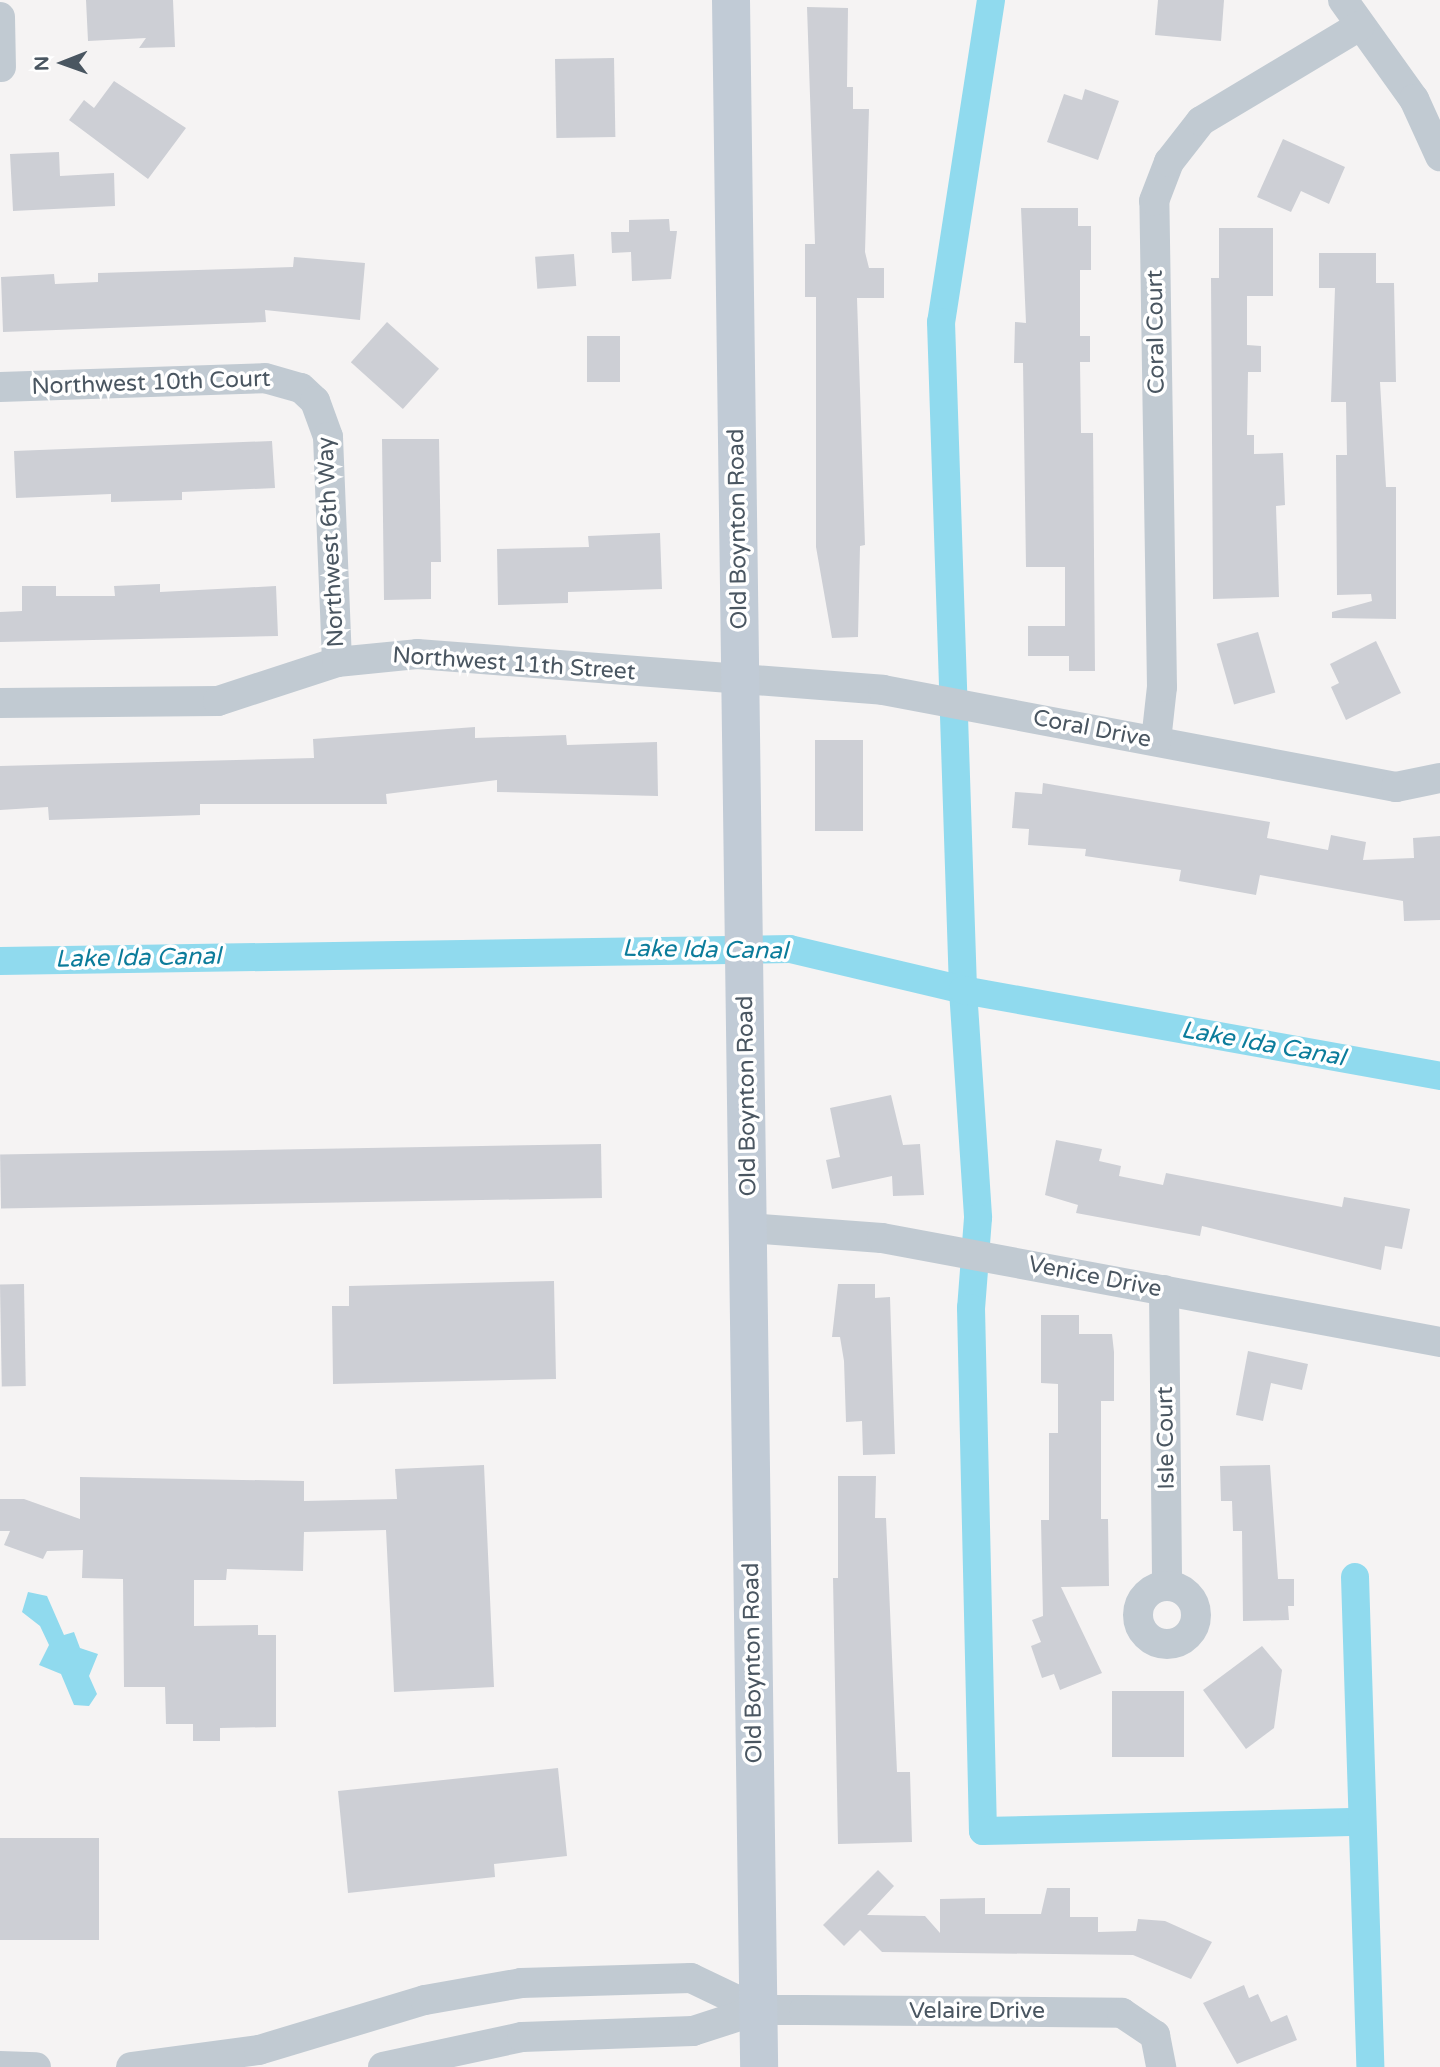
<!DOCTYPE html>
<style>
body{margin:0}
#map{position:relative;width:1440px;height:2067px;overflow:hidden;background:#f5f3f3;font-family:"Varela Round",sans-serif}
div>[style]{position:absolute}
[style*='--x']{left:calc(var(--x)*1px);top:calc(var(--y)*1px);width:calc(var(--w)*1px);rotate:calc(var(--a)*1deg)}
.water>*{inset:0;background:#90daee}
.canal>*{height:28px;margin:-14px;padding:0 14px;transform-origin:14px;border-radius:14px;background:#90daee}
.building>*{inset:0;background:#cdcfd5;transform-origin:0 0}
.street>*{height:30px;margin:-15px;padding:0 15px;transform-origin:15px;border-radius:15px;background:#c1cad2}
.street>.ring{margin:-15px;padding:0;box-sizing:content-box;background:none;border:30px solid #c1cad2;border-radius:50%}
.secondary>*{height:38px;margin:-19px;padding:0 19px;transform-origin:19px;border-radius:19px;background:#c1cbd6}
span{translate:-50% -50%;white-space:nowrap;text-align:center;line-height:1.15;-webkit-text-stroke:7px #fff;paint-order:stroke}
.street-label{font-size:23px;color:#4a5661}
.water-label{font-size:24px;color:#0c7c9b;font-style:italic}
.north{position:absolute;left:28px;top:28px;width:70px;height:70px;-webkit-text-stroke:5px #fff;paint-order:stroke;rotate:269deg;font-size:19px;font-weight:700;line-height:28px;text-align:center;color:#4a5661}
.north::after{content:'';display:block;margin:auto;width:24px;height:32px;background:#4a5661;clip-path:polygon(50% 0,100% 100%,50% 72%,0 100%)}
</style>
<div id="map">
<div class="water">
<div style="clip-path:polygon(28px 1592px,47px 1596px,64px 1635px,74px 1632px,80px 1648px,98px 1654px,89px 1676px,97px 1694px,89px 1706px,74px 1705px,61px 1674px,39px 1665px,49px 1645px,40px 1626px,22px 1612px)"></div>
</div>
<div class="canal">
<div style="--x:991;--y:0;--w:326;--a:98.8"></div>
<div style="--x:941;--y:322;--w:668;--a:88.11"></div>
<div style="--x:963;--y:990;--w:228;--a:86.2"></div>
<div style="--x:978;--y:1218;--w:90;--a:94.4"></div>
<div style="--x:971;--y:1308;--w:523;--a:88.69"></div>
<div style="--x:983;--y:1831;--w:378;--a:-1.4"></div>
<div style="--x:0;--y:961;--w:790;--a:-0.87"></div>
<div style="--x:790;--y:949;--w:178;--a:13.3"></div>
<div style="--x:963;--y:990;--w:485;--a:10.2"></div>
<div style="--x:1355;--y:1577;--w:490;--a:88.2"></div>
</div>
<div class="building">
<div style="clip-path:polygon(86px 0,173px 0,175px 47px,139px 48px,146px 38px,88px 41px)"></div>
<div style="clip-path:polygon(1158px 0,1224px 0,1221px 41px,1155px 35px)"></div>
<div style="clip-path:polygon(807px 7px,848px 8px,847px 87px,853px 87px,853px 109px,869px 109px,865px 252px,869px 268px,884px 268px,884px 298px,857px 298px,865px 545px,860px 546px,858px 637px,832px 638px,816px 547px,816px 297px,805px 297px,805px 244px,815px 244px)"></div>
<div style="left:614px;top:58px;width:79px;height:59px;rotate:89deg"></div>
<div style="clip-path:polygon(114px 81px,186px 128px,148px 179px,69px 120px,84px 100px,94px 108px)"></div>
<div style="clip-path:polygon(1085px 89px,1119px 101px,1098px 160px,1047px 142px,1064px 94px,1082px 100px)"></div>
<div style="clip-path:polygon(1283px 139px,1345px 167px,1329px 204px,1301px 191px,1291px 212px,1257px 197px)"></div>
<div style="clip-path:polygon(59px 152px,60px 176px,114px 173px,115px 206px,13px 211px,10px 154px)"></div>
<div style="clip-path:polygon(1021px 208px,1078px 208px,1078px 226px,1091px 226px,1091px 270px,1080px 270px,1080px 336px,1090px 336px,1090px 362px,1080px 362px,1081px 433px,1093px 433px,1095px 671px,1069px 671px,1069px 656px,1028px 656px,1028px 626px,1065px 626px,1065px 567px,1026px 567px,1023px 363px,1014px 363px,1015px 322px,1026px 323px)"></div>
<div style="clip-path:polygon(669px 219px,670px 231px,677px 231px,671px 279px,632px 281px,631px 252px,612px 253px,611px 232px,629px 232px,629px 220px)"></div>
<div style="clip-path:polygon(1219px 228px,1273px 228px,1273px 296px,1247px 296px,1247px 345px,1261px 346px,1261px 372px,1248px 372px,1247px 435px,1254px 435px,1254px 454px,1283px 453px,1285px 505px,1276px 506px,1279px 597px,1213px 599px,1211px 278px,1219px 278px)"></div>
<div style="clip-path:polygon(1319px 253px,1376px 253px,1376px 283px,1394px 283px,1396px 382px,1380px 382px,1386px 487px,1396px 487px,1396px 619px,1332px 618px,1332px 612px,1372px 601px,1371px 594px,1337px 595px,1336px 455px,1347px 455px,1346px 402px,1331px 402px,1335px 288px,1319px 288px)"></div>
<div style="left:574px;top:254px;width:32px;height:39px;rotate:86deg"></div>
<div style="clip-path:polygon(294px 257px,365px 263px,360px 320px,265px 310px,266px 322px,3px 332px,1px 277px,54px 274px,55px 284px,98px 282px,98px 273px,293px 267px)"></div>
<div style="left:387px;top:322px;width:70px;height:54px;rotate:42deg"></div>
<div style="left:587px;top:336px;width:33px;height:46px"></div>
<div style="clip-path:polygon(382px 439px,439px 439px,441px 562px,431px 562px,431px 599px,384px 600px)"></div>
<div style="clip-path:polygon(272px 441px,275px 488px,182px 492px,182px 500px,111px 502px,111px 494px,16px 498px,14px 451px)"></div>
<div style="clip-path:polygon(660px 533px,662px 589px,568px 592px,568px 603px,498px 605px,497px 549px,589px 547px,588px 536px)"></div>
<div style="clip-path:polygon(160px 584px,160px 592px,276px 586px,278px 636px,0 642px,0 612px,22px 611px,22px 586px,56px 586px,56px 596px,115px 596px,114px 586px)"></div>
<div style="left:1258px;top:632px;width:63px;height:43px;rotate:74deg"></div>
<div style="clip-path:polygon(1376px 641px,1401px 693px,1346px 720px,1331px 687px,1339px 683px,1330px 664px)"></div>
<div style="clip-path:polygon(475px 727px,475px 738px,566px 735px,567px 745px,657px 742px,658px 796px,497px 792px,497px 780px,386px 794px,387px 804px,200px 804px,200px 815px,49px 820px,48px 807px,0 810px,0 766px,314px 758px,313px 739px)"></div>
<div style="left:815px;top:740px;width:48px;height:91px"></div>
<div style="clip-path:polygon(1043px 783px,1270px 822px,1267px 838px,1328px 850px,1331px 835px,1366px 842px,1363px 860px,1414px 858px,1413px 838px,1440px 836px,1440px 920px,1404px 921px,1403px 901px,1260px 875px,1256px 895px,1179px 881px,1181px 870px,1085px 856px,1086px 849px,1028px 845px,1029px 829px,1012px 828px,1015px 792px,1042px 794px)"></div>
<div style="clip-path:polygon(891px 1095px,903px 1145px,920px 1144px,924px 1195px,893px 1196px,892px 1176px,832px 1189px,826px 1160px,840px 1157px,830px 1108px)"></div>
<div style="clip-path:polygon(1056px 1140px,1102px 1149px,1099px 1161px,1121px 1166px,1119px 1176px,1163px 1185px,1166px 1173px,1342px 1207px,1344px 1197px,1410px 1209px,1402px 1249px,1385px 1246px,1381px 1270px,1202px 1226px,1200px 1236px,1076px 1213px,1078px 1205px,1045px 1195px)"></div>
<div style="left:601px;top:1144px;width:54px;height:601px;rotate:89deg"></div>
<div style="clip-path:polygon(554px 1281px,556px 1379px,333px 1384px,332px 1306px,349px 1306px,349px 1286px)"></div>
<div style="left:24px;top:1284px;width:102px;height:24px;rotate:89deg"></div>
<div style="clip-path:polygon(838px 1284px,875px 1284px,875px 1298px,890px 1297px,895px 1454px,863px 1455px,862px 1421px,846px 1422px,844px 1361px,840px 1337px,832px 1337px)"></div>
<div style="clip-path:polygon(1041px 1315px,1079px 1315px,1079px 1334px,1112px 1334px,1114px 1352px,1114px 1401px,1101px 1401px,1101px 1519px,1108px 1519px,1109px 1586px,1061px 1587px,1102px 1673px,1060px 1690px,1054px 1674px,1042px 1678px,1031px 1646px,1041px 1642px,1032px 1620px,1043px 1616px,1041px 1520px,1049px 1520px,1049px 1433px,1058px 1433px,1058px 1384px,1041px 1383px)"></div>
<div style="clip-path:polygon(1248px 1351px,1308px 1364px,1302px 1390px,1271px 1383px,1263px 1421px,1236px 1415px)"></div>
<div style="clip-path:polygon(484px 1465px,494px 1687px,394px 1692px,386px 1530px,304px 1532px,303px 1571px,227px 1569px,226px 1580px,194px 1580px,194px 1626px,258px 1625px,258px 1635px,276px 1635px,276px 1727px,220px 1728px,220px 1741px,193px 1741px,193px 1724px,166px 1724px,165px 1687px,124px 1687px,123px 1579px,82px 1578px,83px 1550px,47px 1551px,43px 1559px,4px 1545px,10px 1531px,0 1531px,0 1499px,24px 1499px,80px 1519px,80px 1477px,304px 1481px,304px 1501px,397px 1499px,395px 1469px)"></div>
<div style="clip-path:polygon(1270px 1465px,1278px 1579px,1294px 1579px,1294px 1606px,1288px 1606px,1289px 1620px,1243px 1621px,1242px 1531px,1233px 1531px,1232px 1501px,1221px 1501px,1220px 1466px)"></div>
<div style="clip-path:polygon(838px 1476px,876px 1476px,875px 1518px,886px 1518px,897px 1772px,910px 1772px,912px 1842px,838px 1844px,833px 1578px,838px 1578px)"></div>
<div style="clip-path:polygon(1262px 1646px,1282px 1670px,1274px 1728px,1246px 1749px,1203px 1690px)"></div>
<div style="left:1112px;top:1691px;width:72px;height:66px"></div>
<div style="clip-path:polygon(558px 1768px,567px 1856px,494px 1864px,495px 1877px,348px 1893px,338px 1791px)"></div>
<div style="left:99px;top:1838px;width:102px;height:99px;rotate:90deg"></div>
<div style="clip-path:polygon(878px 1870px,894px 1886px,867px 1915px,925px 1916px,940px 1933px,940px 1899px,985px 1898px,985px 1914px,1041px 1914px,1047px 1888px,1070px 1888px,1070px 1917px,1098px 1917px,1098px 1932px,1136px 1931px,1138px 1919px,1165px 1921px,1212px 1942px,1191px 1979px,1133px 1955px,882px 1952px,860px 1930px,844px 1946px,823px 1925px)"></div>
<div style="clip-path:polygon(1244px 1985px,1249px 1998px,1258px 1994px,1271px 2022px,1287px 2015px,1297px 2040px,1237px 2064px,1203px 2003px)"></div>
</div>
<div class="street">
<div style="--x:1343;--y:0;--w:122;--a:54.4"></div>
<div style="--x:1414;--y:99;--w:63;--a:65.5"></div>
<div style="--x:0;--y:17;--w:50;--a:88.9"></div>
<div style="--x:0;--y:387;--w:265;--a:-1.9"></div>
<div style="--x:265;--y:378;--w:37;--a:16"></div>
<div style="--x:301;--y:388;--w:19;--a:43"></div>
<div style="--x:315;--y:401;--w:38;--a:70"></div>
<div style="--x:328;--y:437;--w:225;--a:87.7"></div>
<div style="--x:0;--y:703;--w:218;--a:-0.5"></div>
<div style="--x:218;--y:701;--w:125;--a:-18.1"></div>
<div style="--x:337;--y:662;--w:80;--a:-5.7"></div>
<div style="--x:417;--y:654;--w:467;--a:4.4"></div>
<div style="--x:883;--y:690;--w:522;--a:10.71"></div>
<div style="--x:1396;--y:787;--w:45;--a:-11.6"></div>
<div style="--x:1156;--y:741;--w:54;--a:-83.7"></div>
<div style="--x:1162;--y:687;--w:486;--a:-90.9"></div>
<div style="--x:1154;--y:201;--w:42;--a:-69"></div>
<div style="--x:1169;--y:162;--w:52;--a:-52"></div>
<div style="--x:1201;--y:121;--w:185;--a:-30.9"></div>
<div style="--x:749;--y:1228;--w:133;--a:4.3"></div>
<div style="--x:882;--y:1238;--w:568;--a:10.56"></div>
<div style="--x:1164;--y:1290;--w:296;--a:89.4"></div>
<div class="ring" style="left:1138px;top:1586px;width:28px;height:28px"></div>
<div style="--x:0;--y:2066;--w:36;--a:2"></div>
<div style="--x:131;--y:2067;--w:129;--a:-7.6"></div>
<div style="--x:259;--y:2050;--w:173;--a:-16.8"></div>
<div style="--x:425;--y:2000;--w:97;--a:-10"></div>
<div style="--x:521;--y:1983;--w:170;--a:-1.7"></div>
<div style="--x:691;--y:1978;--w:74;--a:25.5"></div>
<div style="--x:383;--y:2067;--w:142;--a:-12.2"></div>
<div style="--x:522;--y:2037;--w:171;--a:-2"></div>
<div style="--x:693;--y:2031;--w:68;--a:-17.9"></div>
<div style="--x:758;--y:2010;--w:46;--a:0"></div>
<div style="--x:804;--y:2010;--w:318;--a:0.5"></div>
<div style="--x:1122;--y:2013;--w:40;--a:34"></div>
<div style="--x:1155;--y:2035;--w:33;--a:79"></div>
</div>
<div class="secondary">
<div style="--x:731;--y:0;--w:2067;--a:89.22"></div>
</div>
<div class="street-label">
<span style="left:1156px;top:332px;rotate:-91deg">Coral Court</span>
<span style="left:151px;top:383px;rotate:-2deg">Northwest 10th Court</span>
<span style="left:738px;top:529px;rotate:-91deg">Old Boynton Road</span>
<span style="left:331px;top:542px;rotate:-93deg">Northwest 6th Way</span>
<span style="left:514px;top:664px;rotate:4deg">Northwest 11th Street</span>
<span style="left:1092px;top:729px;rotate:11deg">Coral Drive</span>
<span style="left:747px;top:1096px;rotate:-91deg">Old Boynton Road</span>
<span style="left:1095px;top:1277px;rotate:11deg">Venice Drive</span>
<span style="left:1166px;top:1438px;rotate:-91deg">Isle Court</span>
<span style="left:753px;top:1663px;rotate:-91deg">Old Boynton Road</span>
<span style="left:977px;top:2011px">Velaire Drive</span>
</div>
<div class="water-label">
<span style="left:705px;top:950px;rotate:1deg">Lake Ida Canal</span>
<span style="left:138px;top:958px;rotate:-1deg">Lake Ida Canal</span>
<span style="left:1263px;top:1044px;rotate:10deg">Lake Ida Canal</span>
</div>
<div class="north">N</div>
</div>
